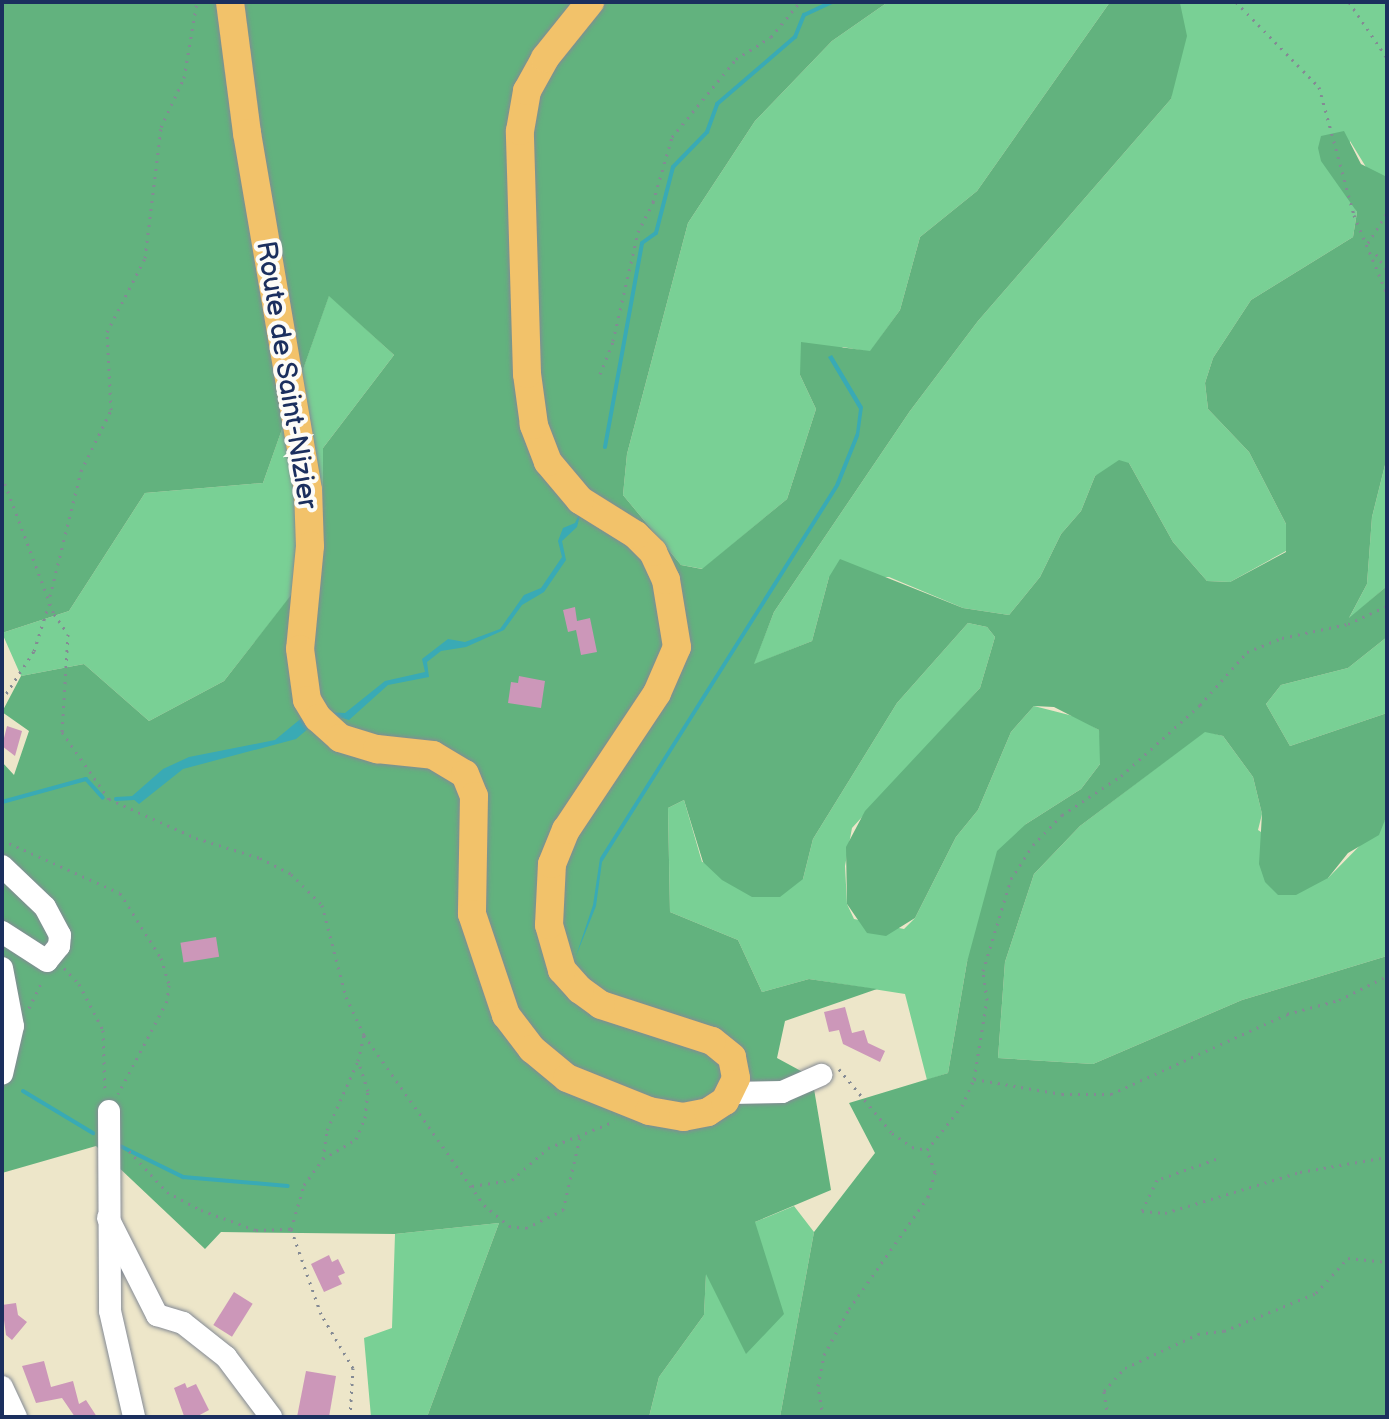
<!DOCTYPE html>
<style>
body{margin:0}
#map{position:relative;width:1389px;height:1419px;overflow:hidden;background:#ede6c9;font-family:"Balsamiq Sans",sans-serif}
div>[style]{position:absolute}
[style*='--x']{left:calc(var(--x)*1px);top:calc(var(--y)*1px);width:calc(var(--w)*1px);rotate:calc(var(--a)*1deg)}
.green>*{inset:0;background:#79d095}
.forest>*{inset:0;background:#62b27e}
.water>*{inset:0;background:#39aab5}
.stream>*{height:4px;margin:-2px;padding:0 2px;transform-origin:2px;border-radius:2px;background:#39aab5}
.building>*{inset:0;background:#cc97b9;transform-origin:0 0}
.path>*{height:3px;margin-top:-1.5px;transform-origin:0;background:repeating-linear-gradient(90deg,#848a94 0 2px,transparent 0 8px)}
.roads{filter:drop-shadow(0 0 2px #848a94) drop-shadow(0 0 2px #848a94)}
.minor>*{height:22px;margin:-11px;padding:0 11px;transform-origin:11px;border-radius:11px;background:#fff}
.major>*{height:28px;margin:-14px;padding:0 14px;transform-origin:14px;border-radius:14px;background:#f2c26a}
span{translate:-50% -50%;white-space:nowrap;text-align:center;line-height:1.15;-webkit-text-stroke:8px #fdfcf7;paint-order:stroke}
.street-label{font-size:28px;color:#1b2f5e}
.frame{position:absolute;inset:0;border:4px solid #1b2f5e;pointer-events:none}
</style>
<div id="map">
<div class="green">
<div style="clip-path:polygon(888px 2px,1110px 2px,977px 191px,920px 237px,900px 310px,870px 352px,843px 347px,800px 375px,816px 409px,787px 499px,703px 569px,681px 565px,623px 495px,627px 454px,688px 223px,755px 121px,832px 41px)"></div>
<div style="clip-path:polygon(1180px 2px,1387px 2px,1387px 177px,1369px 172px,1350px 141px,1351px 200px,1357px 212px,1353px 237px,1251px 300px,1213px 358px,1205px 383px,1208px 409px,1249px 452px,1286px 524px,1286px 551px,1230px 582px,1207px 581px,1173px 542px,1129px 463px,1095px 476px,1081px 511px,1061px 534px,1040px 577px,1009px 615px,963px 608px,889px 577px,829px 577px,812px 641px,753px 665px,774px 612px,910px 411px,978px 321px,1171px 99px)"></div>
<div style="clip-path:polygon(329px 295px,394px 355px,323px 448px,324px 554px,224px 681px,149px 721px,84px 664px,21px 676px,2px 633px,69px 611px,145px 493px,263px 483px)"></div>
<div style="clip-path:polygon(1387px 457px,1387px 586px,1348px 620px,1367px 584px,1372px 517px)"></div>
<div style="clip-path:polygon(968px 623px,987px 627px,995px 637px,980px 688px,852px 828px,845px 866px,847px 904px,854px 919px,904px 929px,915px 918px,956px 837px,978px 810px,1011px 732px,1034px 706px,1077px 717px,1099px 730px,1102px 748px,1100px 764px,1081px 789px,1026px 824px,967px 962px,948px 1073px,927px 1080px,905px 994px,809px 979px,762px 992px,738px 940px,670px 912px,668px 808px,684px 800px,702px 862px,803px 879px,813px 839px,897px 703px)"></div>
<div style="clip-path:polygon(1387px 637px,1387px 713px,1290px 746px,1266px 704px,1281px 685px,1348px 668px)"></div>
<div style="clip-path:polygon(1205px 731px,1223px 736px,1253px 777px,1262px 814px,1258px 830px,1328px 878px,1385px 820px,1387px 806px,1387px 956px,1242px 1000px,1093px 1064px,998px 1058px,1005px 962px,1034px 874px,1080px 826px)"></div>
<div style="clip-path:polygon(794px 1206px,814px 1232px,780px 1417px,649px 1417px,659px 1377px,704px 1315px,706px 1272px,755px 1222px)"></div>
<div style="clip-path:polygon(499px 1223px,427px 1417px,371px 1417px,364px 1338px,392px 1328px,395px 1234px)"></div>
</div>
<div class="forest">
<div style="clip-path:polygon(2px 2px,888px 2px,832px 41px,755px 121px,688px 223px,627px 454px,623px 495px,681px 565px,702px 569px,787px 499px,816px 409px,800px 375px,801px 342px,870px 351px,900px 310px,920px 237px,977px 191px,1110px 2px,1180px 3px,1187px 36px,1171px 99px,978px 321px,910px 411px,774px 612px,754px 664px,812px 641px,829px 577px,840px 559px,963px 608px,1009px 615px,1040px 577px,1061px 534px,1081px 511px,1095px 476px,1119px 460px,1129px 463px,1173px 542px,1207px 581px,1230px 582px,1286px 552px,1286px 524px,1249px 452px,1208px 409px,1205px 383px,1213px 358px,1251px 300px,1353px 237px,1357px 212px,1321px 161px,1318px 148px,1321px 136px,1344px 131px,1361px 164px,1387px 177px,1387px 457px,1372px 517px,1367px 584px,1349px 618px,1387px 586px,1387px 637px,1348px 668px,1281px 685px,1266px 704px,1290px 746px,1387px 713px,1385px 820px,1379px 835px,1348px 853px,1328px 878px,1296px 895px,1278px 895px,1265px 882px,1259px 864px,1262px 814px,1253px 777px,1223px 736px,1205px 732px,1080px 826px,1034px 874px,1005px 962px,998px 1058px,1093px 1064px,1242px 1000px,1387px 956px,1387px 1417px,780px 1417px,814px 1232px,875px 1153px,849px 1103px,948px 1073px,967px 962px,997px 851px,1026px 824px,1081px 789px,1100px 764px,1099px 730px,1054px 707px,1034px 706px,1011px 732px,978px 810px,956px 837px,915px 918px,886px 936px,867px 933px,847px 904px,846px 847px,865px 811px,980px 688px,995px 637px,987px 627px,968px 623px,897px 703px,813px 839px,803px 879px,780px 897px,752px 897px,722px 880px,703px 862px,684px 800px,668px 808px,670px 912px,738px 940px,762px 992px,809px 979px,877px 989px,785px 1021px,777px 1058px,812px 1077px,831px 1190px,755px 1222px,784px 1314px,746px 1354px,706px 1274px,704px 1315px,659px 1377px,649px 1417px,427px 1417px,499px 1223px,395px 1234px,221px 1232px,205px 1249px,96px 1146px,2px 1173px,2px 762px,14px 775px,29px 731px,2px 712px,21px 676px,84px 664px,149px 721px,224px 681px,323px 554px,323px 448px,394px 355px,329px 296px,263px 483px,145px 493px,69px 611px,2px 633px)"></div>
</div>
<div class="water">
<div style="clip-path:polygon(832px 355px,863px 407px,859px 436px,839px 486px,602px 862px,596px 906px,576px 956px,593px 905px,600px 858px,835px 485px,856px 433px,859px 409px,828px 357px)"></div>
<div style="clip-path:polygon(582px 508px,577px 527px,562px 541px,566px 560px,544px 592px,522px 605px,504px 630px,466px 647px,441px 651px,427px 662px,429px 677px,388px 685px,349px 720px,321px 712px,345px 713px,385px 681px,425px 672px,422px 659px,448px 639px,465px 642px,500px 629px,524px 595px,541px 588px,562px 557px,558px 541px,563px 528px,575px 523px)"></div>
<div style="clip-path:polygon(304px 716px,309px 728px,296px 739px,183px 769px,139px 804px,131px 797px,163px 769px,189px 757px,275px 740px)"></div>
</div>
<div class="stream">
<div style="--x:605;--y:447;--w:207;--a:-79.7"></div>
<div style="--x:642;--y:243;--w:17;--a:-36"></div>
<div style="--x:656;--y:233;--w:68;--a:-75.6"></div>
<div style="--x:673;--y:167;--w:49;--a:-45.8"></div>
<div style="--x:707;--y:132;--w:30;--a:-70"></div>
<div style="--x:717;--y:104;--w:103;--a:-40.7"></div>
<div style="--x:795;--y:37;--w:24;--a:-68"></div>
<div style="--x:804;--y:15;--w:31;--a:-25"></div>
<div style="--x:116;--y:799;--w:22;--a:-3"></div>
<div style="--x:2;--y:802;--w:87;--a:-15.3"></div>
<div style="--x:86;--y:779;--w:25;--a:48"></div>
<div style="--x:23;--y:1091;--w:82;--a:31"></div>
<div style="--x:116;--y:1144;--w:75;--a:26.2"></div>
<div style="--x:183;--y:1177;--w:105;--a:4.9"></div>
</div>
<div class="building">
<div style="clip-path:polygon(575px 607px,577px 621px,590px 618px,597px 652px,581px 655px,576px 630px,568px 632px,563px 610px)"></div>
<div style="clip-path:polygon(519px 676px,545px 681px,541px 708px,508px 703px,511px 682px,518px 683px)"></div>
<div style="clip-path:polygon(7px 726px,22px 731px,15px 756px,2px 746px)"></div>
<div style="left:216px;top:937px;width:20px;height:36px;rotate:81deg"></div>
<div style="clip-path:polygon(845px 1007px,852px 1033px,864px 1030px,868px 1043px,885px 1051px,880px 1062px,843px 1044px,839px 1030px,829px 1032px,824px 1012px)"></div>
<div style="clip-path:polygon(329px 1255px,332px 1262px,338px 1259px,345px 1273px,338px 1276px,342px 1284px,324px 1292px,311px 1264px)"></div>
<div style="left:234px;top:1292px;width:22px;height:39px;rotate:32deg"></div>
<div style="clip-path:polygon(16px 1303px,18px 1315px,27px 1322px,12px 1340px,6px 1335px,2px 1305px)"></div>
<div style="clip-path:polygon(44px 1361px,51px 1387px,73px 1381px,79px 1404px,86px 1400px,97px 1417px,75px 1417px,62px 1398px,36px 1403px,22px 1366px)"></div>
<div style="clip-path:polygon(306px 1371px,336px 1376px,329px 1417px,297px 1417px)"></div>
<div style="clip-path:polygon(185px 1383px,187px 1388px,196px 1384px,209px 1410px,196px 1417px,184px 1416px,174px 1388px)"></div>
</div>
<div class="path">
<div style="--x:1236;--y:2;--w:119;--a:45.7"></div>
<div style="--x:1319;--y:87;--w:133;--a:74.7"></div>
<div style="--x:1354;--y:215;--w:86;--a:67.3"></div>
<div style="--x:1349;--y:2;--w:68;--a:55.8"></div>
<div style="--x:1368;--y:243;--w:36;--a:-58"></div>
<div style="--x:1376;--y:254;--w:20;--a:57"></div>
<div style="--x:600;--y:374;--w:35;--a:-68"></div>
<div style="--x:613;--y:341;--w:112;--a:-77.1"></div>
<div style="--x:638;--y:232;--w:34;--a:-63"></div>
<div style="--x:653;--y:202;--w:68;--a:-73.7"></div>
<div style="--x:672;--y:137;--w:101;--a:-50.6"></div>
<div style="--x:736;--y:59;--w:41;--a:-32.2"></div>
<div style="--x:771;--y:37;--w:45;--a:-50.4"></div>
<div style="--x:2;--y:476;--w:147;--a:69.4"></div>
<div style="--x:54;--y:614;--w:24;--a:55"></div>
<div style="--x:68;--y:634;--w:98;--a:93.5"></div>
<div style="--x:62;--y:732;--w:82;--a:55"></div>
<div style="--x:109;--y:799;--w:95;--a:24.1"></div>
<div style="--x:196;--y:838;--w:67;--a:17.4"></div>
<div style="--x:260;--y:858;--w:35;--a:27"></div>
<div style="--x:291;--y:874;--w:44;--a:45"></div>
<div style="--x:322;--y:905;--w:95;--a:75.4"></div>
<div style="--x:346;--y:997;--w:42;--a:64.7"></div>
<div style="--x:364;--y:1035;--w:208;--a:54.8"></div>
<div style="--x:484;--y:1205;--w:33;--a:40"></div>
<div style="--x:509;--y:1226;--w:17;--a:7"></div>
<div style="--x:526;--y:1228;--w:41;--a:-25.9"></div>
<div style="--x:563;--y:1210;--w:79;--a:-76.8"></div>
<div style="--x:50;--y:596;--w:129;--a:-76.1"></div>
<div style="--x:81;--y:471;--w:68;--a:-63.8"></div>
<div style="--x:111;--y:410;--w:78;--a:-92.9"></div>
<div style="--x:107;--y:332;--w:83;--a:-62.8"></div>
<div style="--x:145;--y:258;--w:132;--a:-83"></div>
<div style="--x:161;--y:127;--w:54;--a:-64.9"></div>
<div style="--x:184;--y:78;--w:77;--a:-80.3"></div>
<div style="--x:2;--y:700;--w:59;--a:-56.9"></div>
<div style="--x:34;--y:651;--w:49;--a:-72.3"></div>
<div style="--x:2;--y:840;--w:129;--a:24.2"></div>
<div style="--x:120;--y:893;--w:77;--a:57.8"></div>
<div style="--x:161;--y:958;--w:28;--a:73"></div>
<div style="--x:169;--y:985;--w:16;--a:97"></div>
<div style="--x:167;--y:1001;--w:105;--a:117.8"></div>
<div style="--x:64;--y:968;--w:22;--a:47"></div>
<div style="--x:79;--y:984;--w:52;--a:62.4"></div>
<div style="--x:103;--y:1030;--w:62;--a:88.2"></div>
<div style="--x:29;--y:1008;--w:32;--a:-64"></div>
<div style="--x:839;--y:1069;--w:83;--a:50.4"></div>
<div style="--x:892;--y:1133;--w:24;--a:35"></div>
<div style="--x:912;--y:1147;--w:15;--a:11"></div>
<div style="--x:927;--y:1150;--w:56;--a:-51.5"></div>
<div style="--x:962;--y:1106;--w:30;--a:-66"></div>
<div style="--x:974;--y:1079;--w:89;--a:9.7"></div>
<div style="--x:1062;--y:1094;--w:49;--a:0"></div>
<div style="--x:1111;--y:1094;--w:193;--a:-24.4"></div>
<div style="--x:1287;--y:1014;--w:54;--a:-15.1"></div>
<div style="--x:1339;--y:1000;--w:54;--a:-26.6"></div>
<div style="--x:974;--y:1079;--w:80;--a:-80.7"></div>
<div style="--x:987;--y:1000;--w:29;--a:-98"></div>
<div style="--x:983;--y:971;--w:96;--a:-73.1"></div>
<div style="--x:1011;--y:879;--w:40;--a:-57.1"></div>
<div style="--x:1033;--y:845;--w:42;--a:-46"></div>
<div style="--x:1062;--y:815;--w:71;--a:-33.5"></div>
<div style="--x:1121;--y:776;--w:106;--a:-41.9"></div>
<div style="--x:1200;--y:705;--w:71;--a:-48.4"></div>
<div style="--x:1247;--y:652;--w:38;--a:-22"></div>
<div style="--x:1282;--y:638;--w:67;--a:-12"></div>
<div style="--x:1348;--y:624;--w:43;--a:-24.8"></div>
<div style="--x:129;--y:1151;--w:56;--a:47.2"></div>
<div style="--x:167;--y:1192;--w:38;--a:28"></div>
<div style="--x:201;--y:1210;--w:59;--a:20"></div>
<div style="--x:256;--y:1230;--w:35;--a:-2"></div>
<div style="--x:323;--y:1159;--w:29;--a:-82"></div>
<div style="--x:327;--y:1130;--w:76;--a:-65.8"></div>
<div style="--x:1216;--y:1159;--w:63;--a:160.4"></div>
<div style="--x:1157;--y:1180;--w:34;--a:116"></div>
<div style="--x:1142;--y:1211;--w:23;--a:5"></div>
<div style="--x:1165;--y:1213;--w:141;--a:-16.9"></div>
<div style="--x:1300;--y:1172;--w:88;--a:-9.8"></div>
<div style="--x:472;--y:1186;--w:40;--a:-8.5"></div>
<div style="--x:512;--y:1180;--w:48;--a:-41.6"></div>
<div style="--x:548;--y:1148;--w:72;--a:-21.9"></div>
<div style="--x:350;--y:1417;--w:49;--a:-86.5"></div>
<div style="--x:353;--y:1368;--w:63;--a:-120.7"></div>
<div style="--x:321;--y:1314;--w:90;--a:-109.4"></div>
<div style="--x:291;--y:1229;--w:46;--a:-73.5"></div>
<div style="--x:304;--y:1185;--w:32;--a:-54"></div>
<div style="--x:323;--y:1159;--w:39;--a:-31"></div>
<div style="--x:356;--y:1139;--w:23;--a:-67"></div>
<div style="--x:365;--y:1118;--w:27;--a:-84"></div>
<div style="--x:368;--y:1091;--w:32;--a:-108"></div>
<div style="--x:358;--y:1061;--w:27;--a:-77"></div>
<div style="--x:823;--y:1417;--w:31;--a:-99"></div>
<div style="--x:818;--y:1386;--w:32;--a:-79"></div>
<div style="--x:824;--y:1355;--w:52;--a:-61.5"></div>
<div style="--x:849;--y:1309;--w:137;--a:-54.8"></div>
<div style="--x:928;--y:1197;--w:26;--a:-74"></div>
<div style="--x:935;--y:1172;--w:23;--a:-110"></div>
<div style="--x:1108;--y:1417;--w:26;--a:-99"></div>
<div style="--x:1104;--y:1391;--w:31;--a:-48"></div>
<div style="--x:1125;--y:1368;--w:81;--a:-25"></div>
<div style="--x:1198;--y:1334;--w:26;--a:-7"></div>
<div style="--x:1224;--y:1331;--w:100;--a:-22.4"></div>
<div style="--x:1316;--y:1293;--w:47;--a:-47.6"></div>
<div style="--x:1348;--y:1258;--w:39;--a:6"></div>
</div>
<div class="roads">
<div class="minor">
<div style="--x:2;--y:866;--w:59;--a:43.6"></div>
<div style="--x:45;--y:907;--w:32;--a:62"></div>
<div style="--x:60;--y:935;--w:11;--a:95"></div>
<div style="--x:59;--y:946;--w:19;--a:129"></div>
<div style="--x:47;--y:961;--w:54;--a:-147.2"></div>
<div style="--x:2;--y:968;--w:59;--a:79.3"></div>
<div style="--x:13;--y:1026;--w:49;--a:102.9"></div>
<div style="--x:731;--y:1093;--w:51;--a:-1.1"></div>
<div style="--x:782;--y:1092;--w:43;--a:-23.6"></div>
<div style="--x:109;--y:1111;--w:200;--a:89.7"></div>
<div style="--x:110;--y:1311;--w:109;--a:77.2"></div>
<div style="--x:108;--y:1218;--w:109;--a:63.2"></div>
<div style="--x:157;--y:1315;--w:27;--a:17"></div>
<div style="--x:183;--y:1323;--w:55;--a:38.3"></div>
<div style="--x:226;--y:1357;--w:75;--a:53.1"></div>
<div style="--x:2;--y:1387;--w:33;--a:65"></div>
</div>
<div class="major">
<div style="--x:230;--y:2;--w:132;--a:82.6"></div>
<div style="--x:247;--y:133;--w:362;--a:80.3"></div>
<div style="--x:308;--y:490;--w:56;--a:88"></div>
<div style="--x:310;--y:546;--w:103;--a:95.5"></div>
<div style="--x:300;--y:649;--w:51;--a:82.2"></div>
<div style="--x:307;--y:700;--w:21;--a:59"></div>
<div style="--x:318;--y:718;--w:30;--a:42"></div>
<div style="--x:340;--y:738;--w:39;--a:17"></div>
<div style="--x:377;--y:749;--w:56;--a:6.1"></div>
<div style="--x:433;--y:755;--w:37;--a:31"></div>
<div style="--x:465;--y:774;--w:24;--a:68"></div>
<div style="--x:474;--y:796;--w:118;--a:91"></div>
<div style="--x:472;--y:914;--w:107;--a:71.4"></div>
<div style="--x:506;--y:1015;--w:43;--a:52.6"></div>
<div style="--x:532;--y:1049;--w:45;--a:39.6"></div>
<div style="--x:567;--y:1078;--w:88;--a:21.9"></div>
<div style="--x:649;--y:1111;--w:35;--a:10"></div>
<div style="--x:683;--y:1117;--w:25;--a:-11"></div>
<div style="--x:708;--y:1112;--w:20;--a:-33"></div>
<div style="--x:725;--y:1101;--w:25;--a:-64"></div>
<div style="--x:736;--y:1078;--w:21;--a:-101"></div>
<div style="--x:732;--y:1057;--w:26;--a:-141"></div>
<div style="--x:712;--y:1041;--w:117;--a:-162"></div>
<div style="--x:601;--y:1005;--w:26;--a:-144"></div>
<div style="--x:580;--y:990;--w:27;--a:-132"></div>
<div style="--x:562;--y:970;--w:47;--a:-106.1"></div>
<div style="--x:549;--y:925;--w:61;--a:-87.2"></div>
<div style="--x:552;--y:864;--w:37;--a:-68"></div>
<div style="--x:566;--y:830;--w:164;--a:-56.4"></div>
<div style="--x:657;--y:693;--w:50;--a:-66.5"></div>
<div style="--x:677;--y:647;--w:68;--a:-99.3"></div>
<div style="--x:666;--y:580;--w:31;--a:-115"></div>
<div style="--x:653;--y:552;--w:24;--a:-135"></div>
<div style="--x:636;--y:535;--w:66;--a:-148"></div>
<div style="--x:580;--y:500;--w:50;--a:-130.1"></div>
<div style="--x:548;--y:462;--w:40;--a:-111"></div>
<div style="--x:534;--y:425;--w:51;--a:-97.8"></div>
<div style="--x:527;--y:374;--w:243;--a:-91.7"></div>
<div style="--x:520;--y:131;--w:41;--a:-80.1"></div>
<div style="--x:527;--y:91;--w:38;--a:-61"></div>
<div style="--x:545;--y:58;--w:72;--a:-51.2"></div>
</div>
</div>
<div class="street-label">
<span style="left:286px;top:375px;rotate:81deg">Route de Saint-Nizier</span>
</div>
<div class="frame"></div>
</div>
